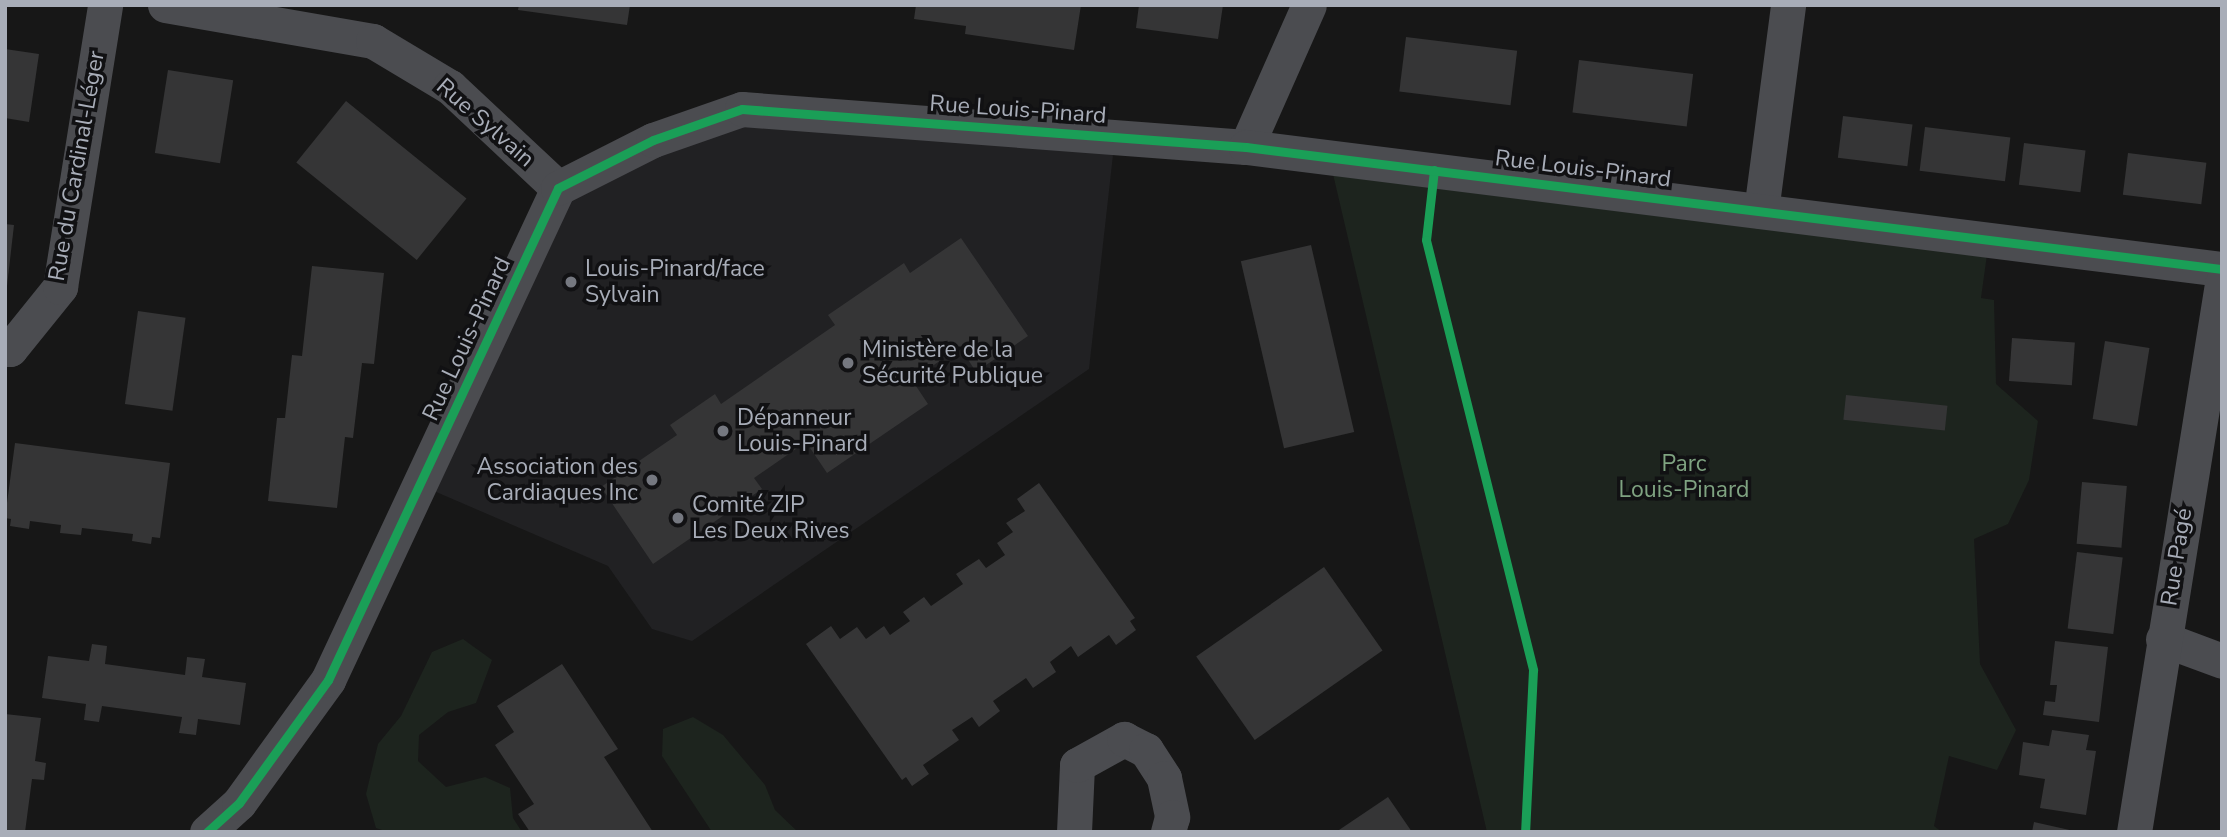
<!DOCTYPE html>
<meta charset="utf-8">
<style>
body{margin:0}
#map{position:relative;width:2227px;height:837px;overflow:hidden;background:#171717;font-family:"Nunito Sans",sans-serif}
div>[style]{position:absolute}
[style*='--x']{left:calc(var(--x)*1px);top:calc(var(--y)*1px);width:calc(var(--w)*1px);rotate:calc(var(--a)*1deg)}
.built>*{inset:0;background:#212123}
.green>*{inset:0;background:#1d241e}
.building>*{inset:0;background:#353536;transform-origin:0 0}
.path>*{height:4.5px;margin-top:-2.25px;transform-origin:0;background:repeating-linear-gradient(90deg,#4d4e52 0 3.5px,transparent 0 8.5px)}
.minor>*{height:35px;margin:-17.5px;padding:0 17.5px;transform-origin:17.5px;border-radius:17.5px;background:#4b4c50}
.cycleway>*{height:9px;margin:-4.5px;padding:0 4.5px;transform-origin:4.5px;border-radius:4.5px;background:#1a9f57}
.dots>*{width:19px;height:19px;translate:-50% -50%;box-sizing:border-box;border:4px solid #111113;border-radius:50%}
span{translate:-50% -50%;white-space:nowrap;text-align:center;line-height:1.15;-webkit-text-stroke:7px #111113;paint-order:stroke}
.street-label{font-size:23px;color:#a8adb8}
.poi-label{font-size:23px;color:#a8adb8}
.left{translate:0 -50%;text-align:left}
.right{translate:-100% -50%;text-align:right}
.park-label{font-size:23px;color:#7fa381}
.frame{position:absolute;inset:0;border:7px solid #a8adb8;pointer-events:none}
</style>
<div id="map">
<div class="built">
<div style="clip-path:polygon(742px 109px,1115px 137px,1089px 369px,692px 641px,652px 629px,608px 566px,420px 485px,558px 188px)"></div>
</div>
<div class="green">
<div style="clip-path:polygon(1329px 157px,1989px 240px,1981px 298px,1994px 300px,1996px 384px,2038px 421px,2029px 480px,2008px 524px,1974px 539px,1980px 664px,2016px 730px,1997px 770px,1949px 756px,1934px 826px,1942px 832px,1487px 832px)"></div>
<div style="clip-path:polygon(463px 639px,492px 660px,476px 703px,448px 712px,419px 735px,418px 761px,446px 787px,485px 777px,510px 788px,513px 818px,522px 832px,388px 832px,376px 828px,366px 794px,378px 744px,401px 716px,432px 652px)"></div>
<div style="clip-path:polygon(693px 717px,723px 735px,765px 785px,775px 810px,798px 832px,712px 832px,662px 756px,663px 729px)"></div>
</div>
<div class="building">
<div style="clip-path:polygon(519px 5px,630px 5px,627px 25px,518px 10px)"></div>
<div style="clip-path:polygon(916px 5px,1081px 5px,1074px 50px,965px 34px,966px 26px,914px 19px)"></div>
<div style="clip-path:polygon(1139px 5px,1223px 5px,1218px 39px,1136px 28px)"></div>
<div style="left:1406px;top:37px;width:112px;height:55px;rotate:7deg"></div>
<div style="clip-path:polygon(5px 49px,39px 54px,29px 122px,5px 118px)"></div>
<div style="left:1579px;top:60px;width:115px;height:53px;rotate:7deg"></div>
<div style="left:168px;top:70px;width:66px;height:84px;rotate:9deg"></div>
<div style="left:346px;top:101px;width:155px;height:79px;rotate:39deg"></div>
<div style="left:1843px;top:116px;width:70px;height:42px;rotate:7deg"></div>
<div style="left:1925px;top:127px;width:86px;height:44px;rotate:7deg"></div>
<div style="left:2024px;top:143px;width:62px;height:42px;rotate:7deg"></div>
<div style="left:2128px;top:153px;width:79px;height:42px;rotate:7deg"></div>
<div style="clip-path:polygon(5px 224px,14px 225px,7px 286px,5px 286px)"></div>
<div style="clip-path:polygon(961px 238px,1028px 336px,976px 372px,960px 347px,912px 380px,928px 404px,827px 473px,806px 442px,754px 478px,762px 489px,653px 564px,601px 487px,677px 435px,670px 425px,715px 394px,721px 404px,835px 325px,828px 315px,904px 263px,910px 273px)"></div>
<div style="left:1311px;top:245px;width:192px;height:72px;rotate:77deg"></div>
<div style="clip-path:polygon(312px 266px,384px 273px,374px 364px,362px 363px,353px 438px,345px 437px,337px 508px,268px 501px,277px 418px,285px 418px,292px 355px,302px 356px)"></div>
<div style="left:138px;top:311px;width:48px;height:94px;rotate:8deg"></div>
<div style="left:2012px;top:338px;width:63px;height:43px;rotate:4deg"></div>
<div style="left:2105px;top:341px;width:45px;height:79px;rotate:9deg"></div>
<div style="left:1846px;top:395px;width:102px;height:25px;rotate:6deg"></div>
<div style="clip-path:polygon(15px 443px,170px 463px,160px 538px,152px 537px,151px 544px,132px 541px,133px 534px,82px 528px,81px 535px,60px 533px,61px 525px,30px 521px,29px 529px,10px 526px,11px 519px,5px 518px)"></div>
<div style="left:2082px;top:482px;width:45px;height:62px;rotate:5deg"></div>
<div style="clip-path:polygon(1039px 483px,1135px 618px,1130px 621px,1136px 630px,1116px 645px,1109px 635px,1078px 657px,1071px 646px,1050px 662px,1056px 672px,1033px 688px,1026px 678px,993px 701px,1000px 711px,979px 727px,972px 717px,952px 730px,959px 740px,923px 765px,929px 774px,912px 786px,906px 777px,902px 780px,806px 644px,831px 626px,840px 639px,857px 627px,866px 639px,884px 626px,890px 635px,910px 621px,903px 612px,924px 597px,931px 606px,963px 584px,956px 574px,979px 559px,986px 568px,1005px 555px,997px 543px,1013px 532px,1006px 523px,1025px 511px,1017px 499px)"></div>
<div style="left:2077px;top:552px;width:46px;height:77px;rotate:7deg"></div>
<div style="left:1324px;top:567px;width:102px;height:156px;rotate:55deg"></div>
<div style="clip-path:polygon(2055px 641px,2108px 647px,2099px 722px,2043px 715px,2045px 701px,2055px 702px,2057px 685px,2050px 685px)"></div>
<div style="clip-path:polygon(92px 644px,107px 646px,105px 664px,185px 675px,187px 657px,205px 659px,202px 677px,246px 683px,240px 725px,198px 719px,196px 735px,179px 733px,182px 717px,102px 706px,99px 722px,84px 720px,86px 704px,42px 698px,48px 656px,89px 661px)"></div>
<div style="clip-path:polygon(562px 664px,618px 749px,604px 757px,653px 832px,530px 832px,518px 814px,534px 804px,495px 745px,514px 732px,497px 706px)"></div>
<div style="clip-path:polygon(5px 714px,41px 718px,35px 761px,46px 763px,44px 780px,32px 779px,25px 832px,5px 832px)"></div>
<div style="clip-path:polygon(2052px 730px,2089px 735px,2086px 750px,2096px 751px,2086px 815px,2040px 808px,2045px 779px,2019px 775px,2023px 742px,2049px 746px)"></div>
<div style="clip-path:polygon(1388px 797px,1412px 832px,1336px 832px)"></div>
<div style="clip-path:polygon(2034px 822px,2074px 831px,2073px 832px,2032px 832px)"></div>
</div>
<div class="path">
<div style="--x:1430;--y:202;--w:38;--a:96"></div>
<div style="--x:1426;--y:240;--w:443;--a:76"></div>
<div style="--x:1533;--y:670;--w:162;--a:92.8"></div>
</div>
<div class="minor">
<div style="--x:165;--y:5;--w:211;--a:9.8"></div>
<div style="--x:373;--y:41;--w:90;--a:30.9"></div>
<div style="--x:450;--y:87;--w:148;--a:43.1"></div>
<div style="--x:1246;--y:147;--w:155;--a:-66.1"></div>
<div style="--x:1761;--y:211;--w:208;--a:-82.5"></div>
<div style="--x:5;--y:349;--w:5;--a:0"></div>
<div style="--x:10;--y:349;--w:80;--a:-51.1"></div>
<div style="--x:60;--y:287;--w:286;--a:-80.9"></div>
<div style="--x:2163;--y:639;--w:63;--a:20.4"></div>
<div style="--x:207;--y:832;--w:43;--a:-42.2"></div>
<div style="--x:239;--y:803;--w:152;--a:-54.1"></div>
<div style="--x:328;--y:680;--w:543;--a:-64.94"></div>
<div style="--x:558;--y:188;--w:106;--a:-26.8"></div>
<div style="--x:653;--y:140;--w:94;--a:-19.2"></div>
<div style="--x:742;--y:109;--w:505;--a:4.31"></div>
<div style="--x:1246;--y:147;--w:984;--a:7.13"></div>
<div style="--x:1074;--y:832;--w:67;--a:-87.4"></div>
<div style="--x:1077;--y:765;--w:54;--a:-29"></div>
<div style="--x:1124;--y:739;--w:25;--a:27"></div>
<div style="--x:1146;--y:750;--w:33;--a:57"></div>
<div style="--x:1164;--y:778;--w:40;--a:78"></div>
<div style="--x:1172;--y:817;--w:16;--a:105"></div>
<div style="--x:2134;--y:832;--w:555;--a:-80.88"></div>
</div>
<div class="cycleway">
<div style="--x:1434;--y:170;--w:70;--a:96.5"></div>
<div style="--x:1426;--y:240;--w:443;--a:76"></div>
<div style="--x:1533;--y:670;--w:162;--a:92.8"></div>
<div style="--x:207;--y:832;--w:43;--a:-42.2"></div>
<div style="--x:239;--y:803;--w:152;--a:-54.1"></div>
<div style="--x:328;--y:680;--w:543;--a:-64.94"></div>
<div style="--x:558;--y:188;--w:106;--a:-26.8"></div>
<div style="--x:653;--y:140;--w:94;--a:-19.2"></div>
<div style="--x:742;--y:109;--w:505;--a:4.31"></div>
<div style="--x:1246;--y:147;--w:984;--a:7.13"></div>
</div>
<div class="dots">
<div style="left:571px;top:282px;background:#757880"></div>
<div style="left:848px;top:363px;background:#757880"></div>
<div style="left:723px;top:431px;background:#757880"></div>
<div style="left:652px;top:480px;background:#757880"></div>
<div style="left:678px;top:518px;background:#757880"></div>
</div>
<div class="street-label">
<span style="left:1018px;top:110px;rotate:4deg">Rue Louis-Pinard</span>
<span style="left:485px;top:123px;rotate:41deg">Rue Sylvain</span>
<span style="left:77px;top:166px;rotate:-80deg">Rue du Cardinal-Léger</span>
<span style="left:1583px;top:169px;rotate:7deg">Rue Louis-Pinard</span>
<span style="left:467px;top:339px;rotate:-65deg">Rue Louis-Pinard</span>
<span style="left:2177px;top:557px;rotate:-81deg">Rue Pagé</span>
</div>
<div class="poi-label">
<span class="left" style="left:585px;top:282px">Louis-Pinard/face<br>Sylvain</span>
<span class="left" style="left:862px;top:363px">Ministère de la<br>Sécurité Publique</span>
<span class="left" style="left:737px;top:431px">Dépanneur<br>Louis-Pinard</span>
<span class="right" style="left:638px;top:480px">Association des<br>Cardiaques Inc</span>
<span class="left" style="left:692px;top:518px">Comité ZIP<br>Les Deux Rives</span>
</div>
<div class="park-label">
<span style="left:1684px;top:477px">Parc<br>Louis-Pinard</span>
</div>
<div class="frame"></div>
</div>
